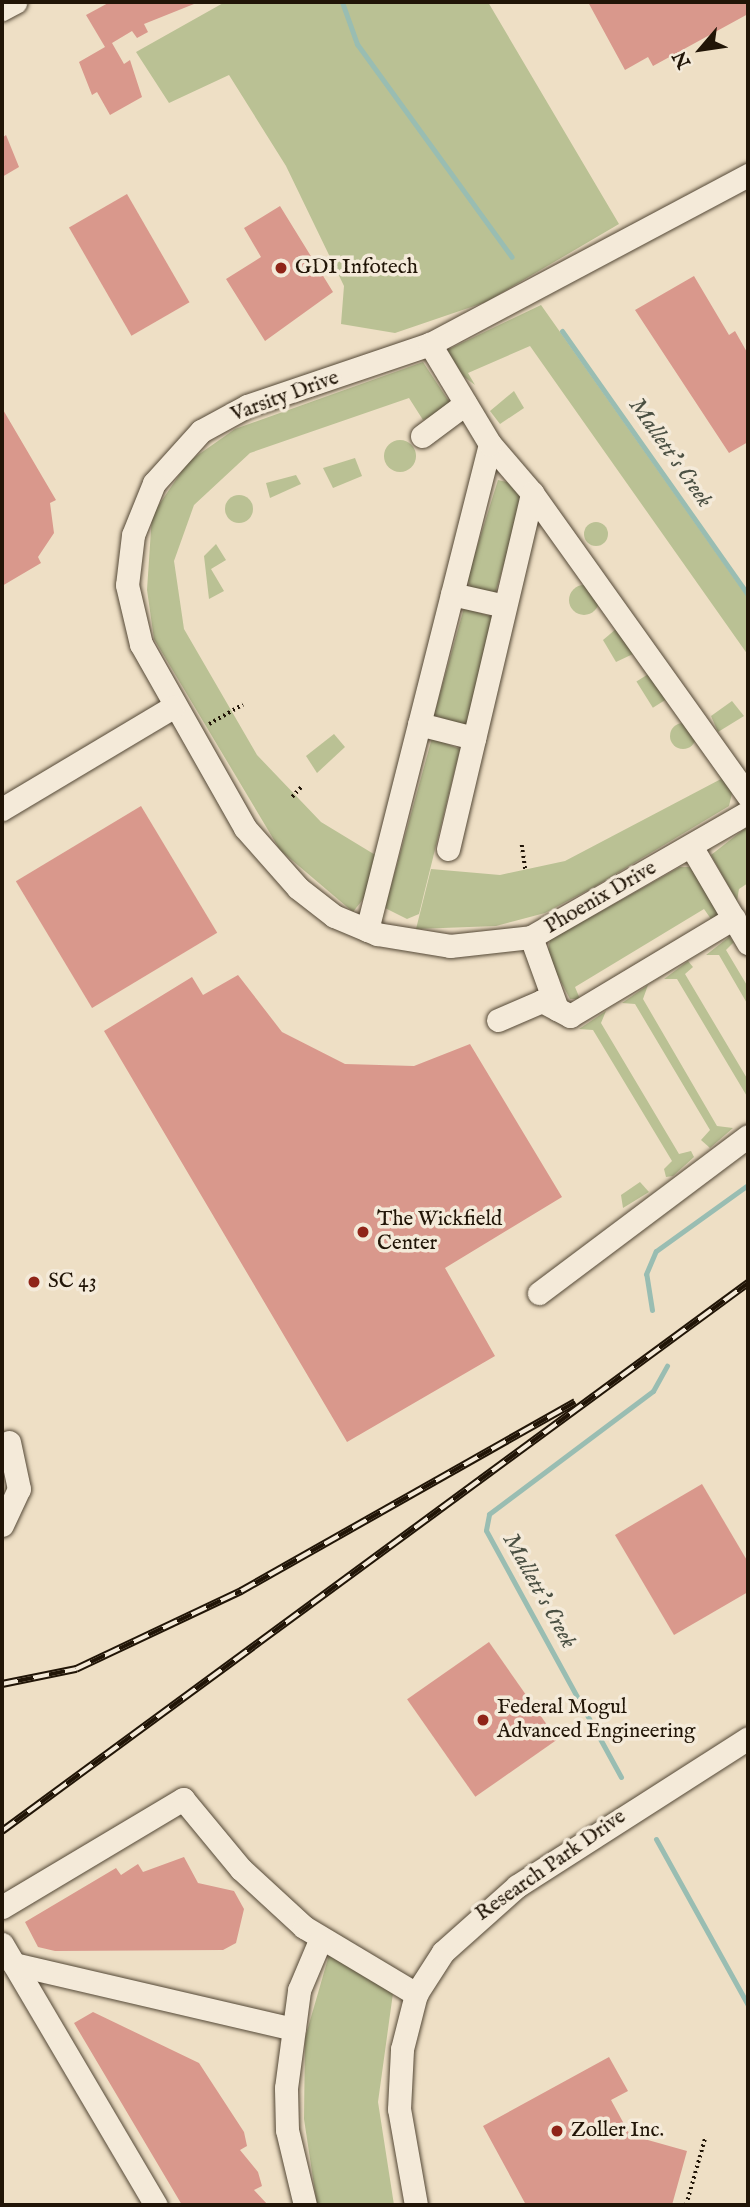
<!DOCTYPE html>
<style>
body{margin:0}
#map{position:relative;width:750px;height:2207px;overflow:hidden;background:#eedfc5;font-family:"IM FELL English",serif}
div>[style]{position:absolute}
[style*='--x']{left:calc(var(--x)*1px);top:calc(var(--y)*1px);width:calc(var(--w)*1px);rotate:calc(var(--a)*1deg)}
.green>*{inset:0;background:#bac194;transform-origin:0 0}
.round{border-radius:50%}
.stream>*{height:5px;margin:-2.5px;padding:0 2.5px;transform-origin:2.5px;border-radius:2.5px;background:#99bdb2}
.building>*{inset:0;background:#d9988c;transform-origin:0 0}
.path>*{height:3.5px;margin-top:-1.75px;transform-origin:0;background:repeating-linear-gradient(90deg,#211507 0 2px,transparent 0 5.5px)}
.roads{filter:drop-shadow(0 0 2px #544836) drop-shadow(0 0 2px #544836)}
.minor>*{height:23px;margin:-11.5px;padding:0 11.5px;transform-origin:11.5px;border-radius:11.5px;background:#f4ead9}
.rail>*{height:8px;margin-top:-4px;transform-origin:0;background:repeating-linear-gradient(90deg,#f4ead9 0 16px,#211507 0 32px);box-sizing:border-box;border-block:2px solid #211507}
.dots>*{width:19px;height:19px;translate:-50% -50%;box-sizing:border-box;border:4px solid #f4ead9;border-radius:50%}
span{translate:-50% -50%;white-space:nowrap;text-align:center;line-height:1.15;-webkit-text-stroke:7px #f4ead9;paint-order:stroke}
.poi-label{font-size:21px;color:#211507}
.left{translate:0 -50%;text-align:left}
.street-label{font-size:21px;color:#211507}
.water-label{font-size:23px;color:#4b5043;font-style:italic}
.frame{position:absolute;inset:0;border:4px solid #211507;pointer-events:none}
.north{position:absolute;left:666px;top:14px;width:70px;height:70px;-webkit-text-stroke:5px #f4ead9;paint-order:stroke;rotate:241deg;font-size:19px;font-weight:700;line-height:28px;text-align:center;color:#211507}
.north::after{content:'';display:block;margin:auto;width:24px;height:32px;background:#211507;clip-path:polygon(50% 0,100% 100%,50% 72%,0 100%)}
</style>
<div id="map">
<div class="green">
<div style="clip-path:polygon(225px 2px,488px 2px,619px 224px,486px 302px,395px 333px,341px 324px,344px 286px,286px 166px,229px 75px,169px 103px,136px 52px)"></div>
<div style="clip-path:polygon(541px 305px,748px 598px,748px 655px,530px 346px,468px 373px,475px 385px,455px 370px,447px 350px)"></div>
<div style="clip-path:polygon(423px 362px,452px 406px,423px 420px,409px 398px,250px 453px,194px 505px,174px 561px,184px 629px,257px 755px,321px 822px,377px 856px,367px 894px,353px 912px,280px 850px,154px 639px,147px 590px,152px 515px,188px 462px,235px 429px)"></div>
<div style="clip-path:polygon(514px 391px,524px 408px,500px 424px,490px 411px)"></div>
<div class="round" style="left:384px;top:440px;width:32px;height:32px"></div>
<div style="clip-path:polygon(355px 458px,362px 476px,333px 488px,323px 468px)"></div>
<div style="clip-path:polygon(296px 475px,301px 484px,270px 498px,266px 483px)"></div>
<div style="clip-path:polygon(498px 480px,515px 484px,524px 496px,495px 594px,471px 588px,467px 579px)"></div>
<div class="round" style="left:225px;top:495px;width:28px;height:28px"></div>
<div class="round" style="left:584px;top:522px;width:24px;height:24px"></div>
<div style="clip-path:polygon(216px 544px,226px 560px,211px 569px,224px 591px,209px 599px,204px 556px)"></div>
<div class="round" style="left:569px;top:585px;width:30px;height:30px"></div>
<div style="clip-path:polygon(464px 608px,493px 617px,466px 727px,434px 715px)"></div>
<div style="clip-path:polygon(616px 629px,633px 654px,616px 662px,603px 640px)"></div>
<div style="left:650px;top:673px;width:31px;height:16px;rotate:58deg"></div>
<div style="clip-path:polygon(732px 701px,744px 716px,718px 732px,711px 716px)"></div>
<div class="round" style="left:670px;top:723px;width:26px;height:26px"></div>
<div style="clip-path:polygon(334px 734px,345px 747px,317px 773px,306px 756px)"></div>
<div style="clip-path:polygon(432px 738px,460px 749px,419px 914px,407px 919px,385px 908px)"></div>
<div style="clip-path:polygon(713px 763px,733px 789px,729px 806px,594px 887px,545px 913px,496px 926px,416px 929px,431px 869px,500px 875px,565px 861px,721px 779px)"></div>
<div style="clip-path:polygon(748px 826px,748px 883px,739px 889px,737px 901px,711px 855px)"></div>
<div style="clip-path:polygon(680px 867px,690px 867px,721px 914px,711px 919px,704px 909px,575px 987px,580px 999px,570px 999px,547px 955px,550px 940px)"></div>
<div style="clip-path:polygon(729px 937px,734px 942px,726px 950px,748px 987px,748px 1005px,719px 955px,706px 955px)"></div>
<div style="clip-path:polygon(688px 961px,693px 967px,685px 974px,748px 1080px,748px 1098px,677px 979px,664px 979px)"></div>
<div style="clip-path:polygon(648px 985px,643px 999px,717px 1126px,733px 1128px,710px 1148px,701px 1140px,710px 1130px,635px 1004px,622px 1003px)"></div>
<div style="clip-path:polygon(606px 1011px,601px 1023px,679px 1154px,691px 1151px,694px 1157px,673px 1176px,666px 1177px,664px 1169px,672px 1161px,593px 1030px,579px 1029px)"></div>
<div style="clip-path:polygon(640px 1182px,649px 1192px,623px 1208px,621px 1195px)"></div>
<div style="clip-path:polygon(329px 1955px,393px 1993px,378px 2102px,394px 2205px,317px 2205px,304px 2119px,305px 2038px)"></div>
</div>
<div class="stream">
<div style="--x:342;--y:2;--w:45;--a:70.3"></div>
<div style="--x:357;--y:44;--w:263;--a:54"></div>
<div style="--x:562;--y:331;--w:323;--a:54.8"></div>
<div style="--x:652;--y:1310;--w:36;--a:-99"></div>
<div style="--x:646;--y:1274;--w:25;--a:-67"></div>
<div style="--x:656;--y:1251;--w:113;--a:-35.7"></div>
<div style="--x:621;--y:1777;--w:281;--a:-118.7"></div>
<div style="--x:486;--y:1530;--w:16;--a:-79"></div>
<div style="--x:489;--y:1514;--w:205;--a:-36.9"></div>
<div style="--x:653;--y:1391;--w:29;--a:-61"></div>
<div style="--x:656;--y:1839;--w:190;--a:61"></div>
</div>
<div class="building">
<div style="clip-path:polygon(110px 2px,199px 2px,144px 24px,148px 32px,137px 38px,132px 31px,112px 43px,124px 64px,130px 60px,142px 97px,110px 115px,97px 92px,92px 95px,79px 62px,105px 47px,86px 15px)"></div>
<div style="clip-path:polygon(588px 2px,748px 2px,748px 14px,653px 66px,648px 57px,625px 70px)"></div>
<div style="clip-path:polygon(6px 135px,19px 167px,2px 177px,2px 138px)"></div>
<div style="left:127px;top:194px;width:125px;height:67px;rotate:60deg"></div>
<div style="clip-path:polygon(280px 206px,333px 292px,265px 341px,226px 279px,261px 257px,244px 228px)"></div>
<div style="clip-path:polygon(694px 276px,729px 335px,735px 331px,748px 354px,748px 442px,729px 453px,635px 310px)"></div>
<div style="clip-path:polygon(2px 408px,56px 500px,50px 503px,54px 533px,38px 557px,41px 563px,2px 586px)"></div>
<div style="left:141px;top:806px;width:148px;height:146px;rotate:59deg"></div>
<div style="clip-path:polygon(238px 975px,282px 1032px,345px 1064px,414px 1066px,470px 1044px,562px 1197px,445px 1268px,495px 1356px,347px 1442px,104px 1031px,192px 977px,203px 995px)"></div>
<div style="clip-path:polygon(702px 1484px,748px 1562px,748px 1592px,674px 1635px,615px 1535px)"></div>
<div style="left:489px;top:1642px;width:119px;height:100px;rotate:55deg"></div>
<div style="clip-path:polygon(184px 1857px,198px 1883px,234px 1891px,244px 1909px,236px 1943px,223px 1950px,55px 1951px,38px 1947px,25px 1922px,116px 1868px,121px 1875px,138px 1864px,143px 1872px)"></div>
<div style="clip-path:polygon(93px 2012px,199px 2063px,244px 2132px,247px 2146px,240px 2150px,258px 2172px,262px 2186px,254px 2190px,268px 2205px,182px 2205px,74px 2023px)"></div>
<div style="clip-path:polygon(609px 2057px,628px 2091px,611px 2100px,630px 2135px,687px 2151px,672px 2205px,526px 2205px,483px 2126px)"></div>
</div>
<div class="path">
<div style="--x:209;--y:724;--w:39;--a:-30"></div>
<div style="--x:292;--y:797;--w:16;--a:-47"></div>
<div style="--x:522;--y:845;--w:27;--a:82"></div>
<div style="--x:686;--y:2205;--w:70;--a:-74.2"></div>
</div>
<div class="roads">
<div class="minor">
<div style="--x:2;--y:9;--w:15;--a:-28"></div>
<div style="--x:748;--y:175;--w:360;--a:152"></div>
<div style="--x:430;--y:344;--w:193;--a:161.3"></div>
<div style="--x:247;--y:406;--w:52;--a:151.5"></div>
<div style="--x:201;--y:431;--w:70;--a:132.1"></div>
<div style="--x:154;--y:483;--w:56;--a:112"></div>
<div style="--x:133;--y:535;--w:50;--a:96.8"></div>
<div style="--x:127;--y:585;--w:61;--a:76.7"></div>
<div style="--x:141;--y:644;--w:211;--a:60.5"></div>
<div style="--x:245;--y:828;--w:80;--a:48.5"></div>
<div style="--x:298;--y:888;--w:46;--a:37.9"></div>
<div style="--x:334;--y:916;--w:47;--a:22.7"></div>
<div style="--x:377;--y:934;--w:74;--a:9.3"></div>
<div style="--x:450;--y:946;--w:81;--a:-6.3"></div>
<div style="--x:531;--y:937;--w:250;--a:-29.9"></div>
<div style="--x:422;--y:436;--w:54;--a:-36.7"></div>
<div style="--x:490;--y:444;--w:65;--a:49.4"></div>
<div style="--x:452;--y:594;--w:54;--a:12.8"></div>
<div style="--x:419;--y:724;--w:57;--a:14.3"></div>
<div style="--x:2;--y:809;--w:199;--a:-30.8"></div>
<div style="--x:691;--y:846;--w:113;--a:59.6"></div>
<div style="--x:448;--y:849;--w:366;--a:-76.7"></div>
<div style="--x:532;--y:493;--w:372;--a:54.5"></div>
<div style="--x:367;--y:930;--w:501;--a:-75.8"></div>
<div style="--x:490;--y:444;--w:117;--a:-121"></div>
<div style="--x:531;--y:937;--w:77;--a:70.1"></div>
<div style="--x:498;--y:1020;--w:48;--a:-23.4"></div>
<div style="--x:542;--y:1001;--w:32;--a:28"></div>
<div style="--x:570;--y:1016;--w:191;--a:-30.9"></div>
<div style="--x:539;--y:1293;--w:261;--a:-36.9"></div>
<div style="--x:2;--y:1525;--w:40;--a:-65"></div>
<div style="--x:19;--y:1489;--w:48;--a:-102"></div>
<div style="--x:2;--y:1907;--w:211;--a:-30.8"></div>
<div style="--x:183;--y:1799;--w:91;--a:50.4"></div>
<div style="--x:241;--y:1869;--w:86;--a:42.6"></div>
<div style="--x:304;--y:1927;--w:131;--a:30.9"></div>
<div style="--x:2;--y:1944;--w:303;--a:59.5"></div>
<div style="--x:14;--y:1964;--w:287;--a:13.1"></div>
<div style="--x:305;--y:2205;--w:77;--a:-103.5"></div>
<div style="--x:287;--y:2130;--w:42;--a:-91.4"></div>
<div style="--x:286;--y:2088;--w:99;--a:-82.4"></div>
<div style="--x:299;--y:1990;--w:56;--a:-67.1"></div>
<div style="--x:416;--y:2205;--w:97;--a:-100"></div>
<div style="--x:399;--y:2109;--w:60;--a:-87.1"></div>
<div style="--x:402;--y:2049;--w:57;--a:-75.7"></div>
<div style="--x:416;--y:1994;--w:50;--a:-57.3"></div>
<div style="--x:443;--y:1952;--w:99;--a:-41.7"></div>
<div style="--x:517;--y:1886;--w:274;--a:-32.6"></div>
</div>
</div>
<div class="rail">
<div style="--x:2;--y:1684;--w:76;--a:-11.5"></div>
<div style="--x:76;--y:1669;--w:183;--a:-25.3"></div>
<div style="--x:241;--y:1591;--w:384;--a:-29.5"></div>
<div style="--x:2;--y:1831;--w:926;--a:-36.3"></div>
</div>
<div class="dots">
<div style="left:281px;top:268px;background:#8f2418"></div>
<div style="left:363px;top:1232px;background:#8f2418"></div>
<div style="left:34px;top:1282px;background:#8f2418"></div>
<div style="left:483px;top:1720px;background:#8f2418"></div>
<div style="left:557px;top:2131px;background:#8f2418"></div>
</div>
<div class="poi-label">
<span class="left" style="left:295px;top:268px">GDI Infotech</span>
<span class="left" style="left:377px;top:1232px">The Wickfield<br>Center</span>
<span class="left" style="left:48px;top:1282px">SC 43</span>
<span class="left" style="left:497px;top:1720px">Federal Mogul<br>Advanced Engineering</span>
<span class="left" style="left:571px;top:2131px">Zoller Inc.</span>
</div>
<div class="street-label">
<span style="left:285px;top:397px;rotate:-20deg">Varsity Drive</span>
<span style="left:601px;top:898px;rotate:-30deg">Phoenix Drive</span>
<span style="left:551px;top:1866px;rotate:-35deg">Research Park Drive</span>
</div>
<div class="water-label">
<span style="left:670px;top:453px;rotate:55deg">Mallett's Creek</span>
<span style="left:539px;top:1591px;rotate:61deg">Mallett's Creek</span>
</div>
<div class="frame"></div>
<div class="north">N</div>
</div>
